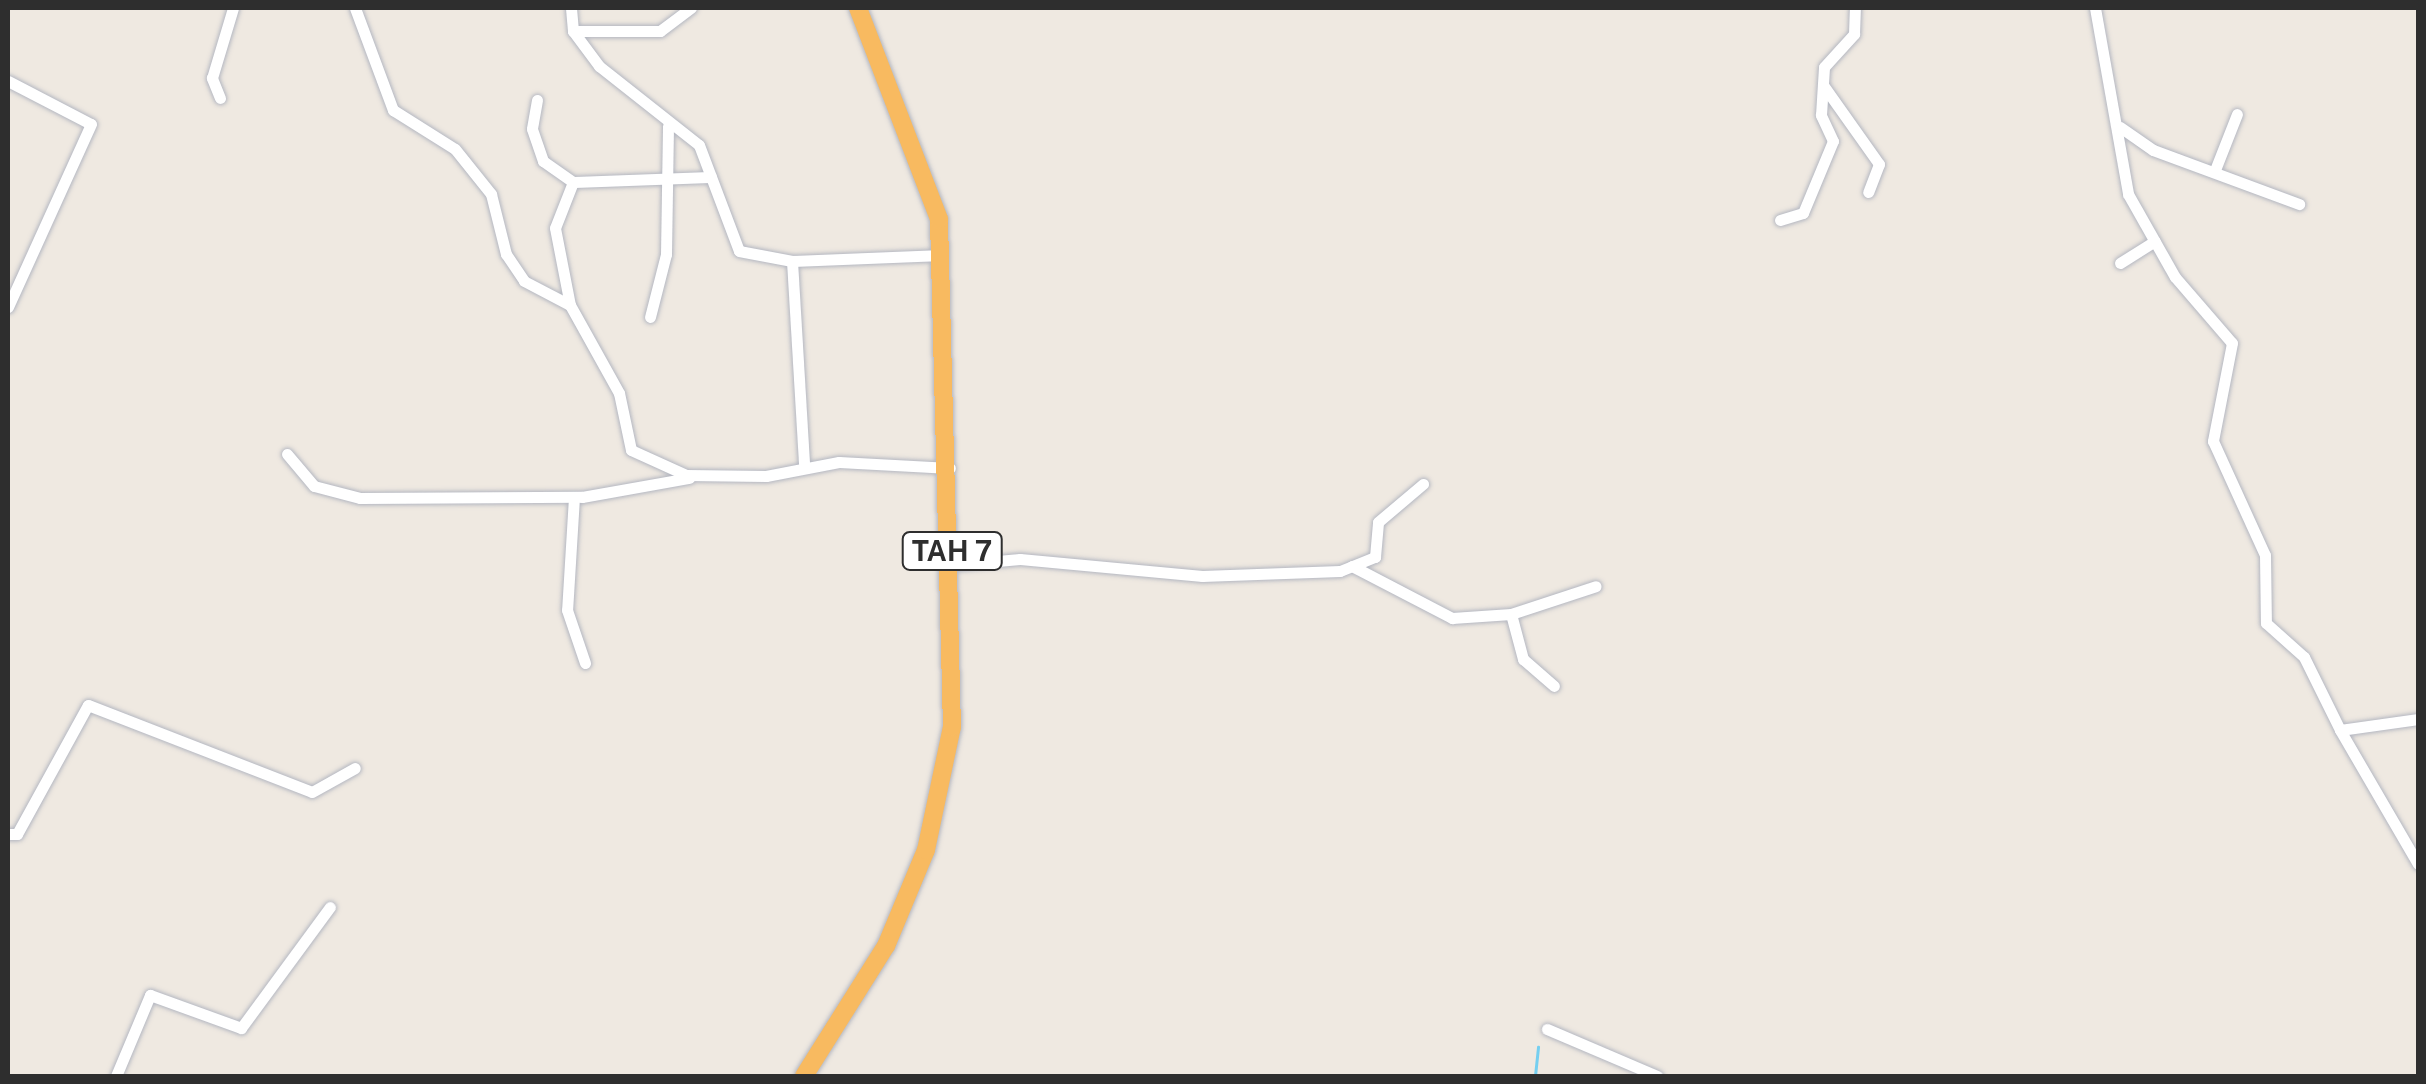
<!DOCTYPE html>
<style>
body{margin:0}
#map{position:relative;width:2426px;height:1084px;overflow:hidden;background:#efe9e1;font-family:"Public Sans",sans-serif}
div>[style]{position:absolute}
[style*='--x']{left:calc(var(--x)*1px);top:calc(var(--y)*1px);width:calc(var(--w)*1px);rotate:calc(var(--a)*1deg)}
.stream>*{height:2.5px;margin:-1.25px;padding:0 1.25px;transform-origin:1.25px;border-radius:1.25px;background:#75cff0}
.roads{filter:drop-shadow(0 0 2px #b4b7c1) drop-shadow(0 0 2px #b4b7c1)}
.minor>*{height:11px;margin:-5.5px;padding:0 5.5px;transform-origin:5.5px;border-radius:5.5px;background:#fff}
.trunk>*{height:18px;margin:-9px;padding:0 9px;transform-origin:9px;border-radius:9px;background:#f8ba60}
span{translate:-50% -50%;white-space:nowrap;text-align:center;line-height:1.15;-webkit-text-stroke:10px #fff;paint-order:stroke}
.shield-label span{padding:2px 8px;background:#fff;border:2px solid;border-radius:8px;-webkit-text-stroke-width:0}
.shield-label{font-size:28px;color:#2e2e2e;font-weight:700}
.frame{position:absolute;inset:0;border:10px solid #2e2e2e;pointer-events:none}
</style>
<div id="map">
<div class="stream">
<div style="--x:1535;--y:1076;--w:29;--a:-84"></div>
</div>
<div class="roads">
<div class="minor">
<div style="--x:355;--y:8;--w:109;--a:69.6"></div>
<div style="--x:393;--y:110;--w:73;--a:32.2"></div>
<div style="--x:455;--y:149;--w:58;--a:51.3"></div>
<div style="--x:491;--y:194;--w:62;--a:76"></div>
<div style="--x:506;--y:254;--w:32;--a:56"></div>
<div style="--x:524;--y:281;--w:52;--a:27.6"></div>
<div style="--x:571;--y:8;--w:23;--a:85"></div>
<div style="--x:573;--y:31;--w:44;--a:53.4"></div>
<div style="--x:599;--y:66;--w:127;--a:38.3"></div>
<div style="--x:699;--y:145;--w:113;--a:69.3"></div>
<div style="--x:739;--y:251;--w:54;--a:10.7"></div>
<div style="--x:792;--y:261;--w:151;--a:-2.3"></div>
<div style="--x:2095;--y:8;--w:189;--a:79.9"></div>
<div style="--x:2128;--y:194;--w:95;--a:60.5"></div>
<div style="--x:2175;--y:277;--w:87;--a:49.2"></div>
<div style="--x:2232;--y:343;--w:100;--a:101"></div>
<div style="--x:2213;--y:441;--w:125;--a:65.5"></div>
<div style="--x:2265;--y:555;--w:68;--a:89.2"></div>
<div style="--x:2266;--y:623;--w:51;--a:41.8"></div>
<div style="--x:2304;--y:657;--w:81;--a:63.7"></div>
<div style="--x:2340;--y:730;--w:79;--a:-8"></div>
<div style="--x:573;--y:31;--w:87;--a:0"></div>
<div style="--x:660;--y:31;--w:39;--a:-37"></div>
<div style="--x:8;--y:81;--w:93;--a:27.4"></div>
<div style="--x:91;--y:124;--w:201;--a:114.4"></div>
<div style="--x:1823;--y:85;--w:97;--a:54.7"></div>
<div style="--x:1879;--y:164;--w:30;--a:111"></div>
<div style="--x:220;--y:98;--w:22;--a:-112"></div>
<div style="--x:212;--y:78;--w:73;--a:-73.3"></div>
<div style="--x:537;--y:100;--w:29;--a:100"></div>
<div style="--x:532;--y:129;--w:34;--a:71"></div>
<div style="--x:543;--y:161;--w:37;--a:35"></div>
<div style="--x:573;--y:182;--w:49;--a:111.4"></div>
<div style="--x:555;--y:228;--w:78;--a:79"></div>
<div style="--x:570;--y:305;--w:101;--a:60.9"></div>
<div style="--x:619;--y:393;--w:58;--a:78.1"></div>
<div style="--x:631;--y:450;--w:60;--a:24.4"></div>
<div style="--x:686;--y:475;--w:80;--a:0.7"></div>
<div style="--x:766;--y:476;--w:74;--a:-10.9"></div>
<div style="--x:839;--y:462;--w:111;--a:3.1"></div>
<div style="--x:2120;--y:127;--w:40;--a:34.9"></div>
<div style="--x:2153;--y:150;--w:156;--a:20.3"></div>
<div style="--x:2215;--y:170;--w:60;--a:-68.6"></div>
<div style="--x:573;--y:182;--w:138;--a:-2.1"></div>
<div style="--x:1780;--y:220;--w:24;--a:-17"></div>
<div style="--x:1803;--y:213;--w:78;--a:-67.4"></div>
<div style="--x:1833;--y:141;--w:29;--a:-115"></div>
<div style="--x:1821;--y:115;--w:48;--a:-86.4"></div>
<div style="--x:1824;--y:67;--w:45;--a:-47.7"></div>
<div style="--x:1854;--y:34;--w:26;--a:-88"></div>
<div style="--x:792;--y:261;--w:203;--a:86.6"></div>
<div style="--x:2120;--y:263;--w:41;--a:-32.2"></div>
<div style="--x:650;--y:317;--w:65;--a:-75.7"></div>
<div style="--x:666;--y:254;--w:128;--a:-89.1"></div>
<div style="--x:287;--y:454;--w:42;--a:49.8"></div>
<div style="--x:314;--y:486;--w:48;--a:14.6"></div>
<div style="--x:360;--y:498;--w:222;--a:-0.3"></div>
<div style="--x:582;--y:497;--w:109;--a:-10.1"></div>
<div style="--x:574;--y:497;--w:113;--a:93.5"></div>
<div style="--x:567;--y:610;--w:56;--a:71.2"></div>
<div style="--x:953;--y:565;--w:67;--a:-5.1"></div>
<div style="--x:1020;--y:559;--w:183;--a:5.3"></div>
<div style="--x:1202;--y:576;--w:138;--a:-2.1"></div>
<div style="--x:1340;--y:571;--w:38;--a:-22"></div>
<div style="--x:1375;--y:557;--w:35;--a:-85"></div>
<div style="--x:1378;--y:522;--w:59;--a:-40.2"></div>
<div style="--x:1352;--y:566;--w:113;--a:27.5"></div>
<div style="--x:1452;--y:618;--w:59;--a:-3.9"></div>
<div style="--x:1511;--y:614;--w:89;--a:-18.2"></div>
<div style="--x:1511;--y:614;--w:47;--a:75.1"></div>
<div style="--x:1523;--y:659;--w:41;--a:41.1"></div>
<div style="--x:2340;--y:730;--w:155;--a:59.8"></div>
<div style="--x:8;--y:834;--w:9;--a:0"></div>
<div style="--x:17;--y:834;--w:147;--a:-61.2"></div>
<div style="--x:88;--y:705;--w:240;--a:21.2"></div>
<div style="--x:312;--y:792;--w:49;--a:-29.2"></div>
<div style="--x:1547;--y:1029;--w:120;--a:23.1"></div>
<div style="--x:116;--y:1076;--w:88;--a:-67.2"></div>
<div style="--x:150;--y:995;--w:97;--a:19.9"></div>
<div style="--x:241;--y:1028;--w:150;--a:-53.7"></div>
</div>
<div class="trunk">
<div style="--x:804;--y:1076;--w:154;--a:-57.8"></div>
<div style="--x:886;--y:946;--w:104;--a:-67.4"></div>
<div style="--x:926;--y:850;--w:126;--a:-78.1"></div>
<div style="--x:952;--y:727;--w:508;--a:-91.47"></div>
<div style="--x:939;--y:219;--w:226;--a:-111"></div>
</div>
</div>
<div class="shield-label">
<span style="left:952px;top:551px">TAH 7</span>
</div>
<div class="frame"></div>
</div>
